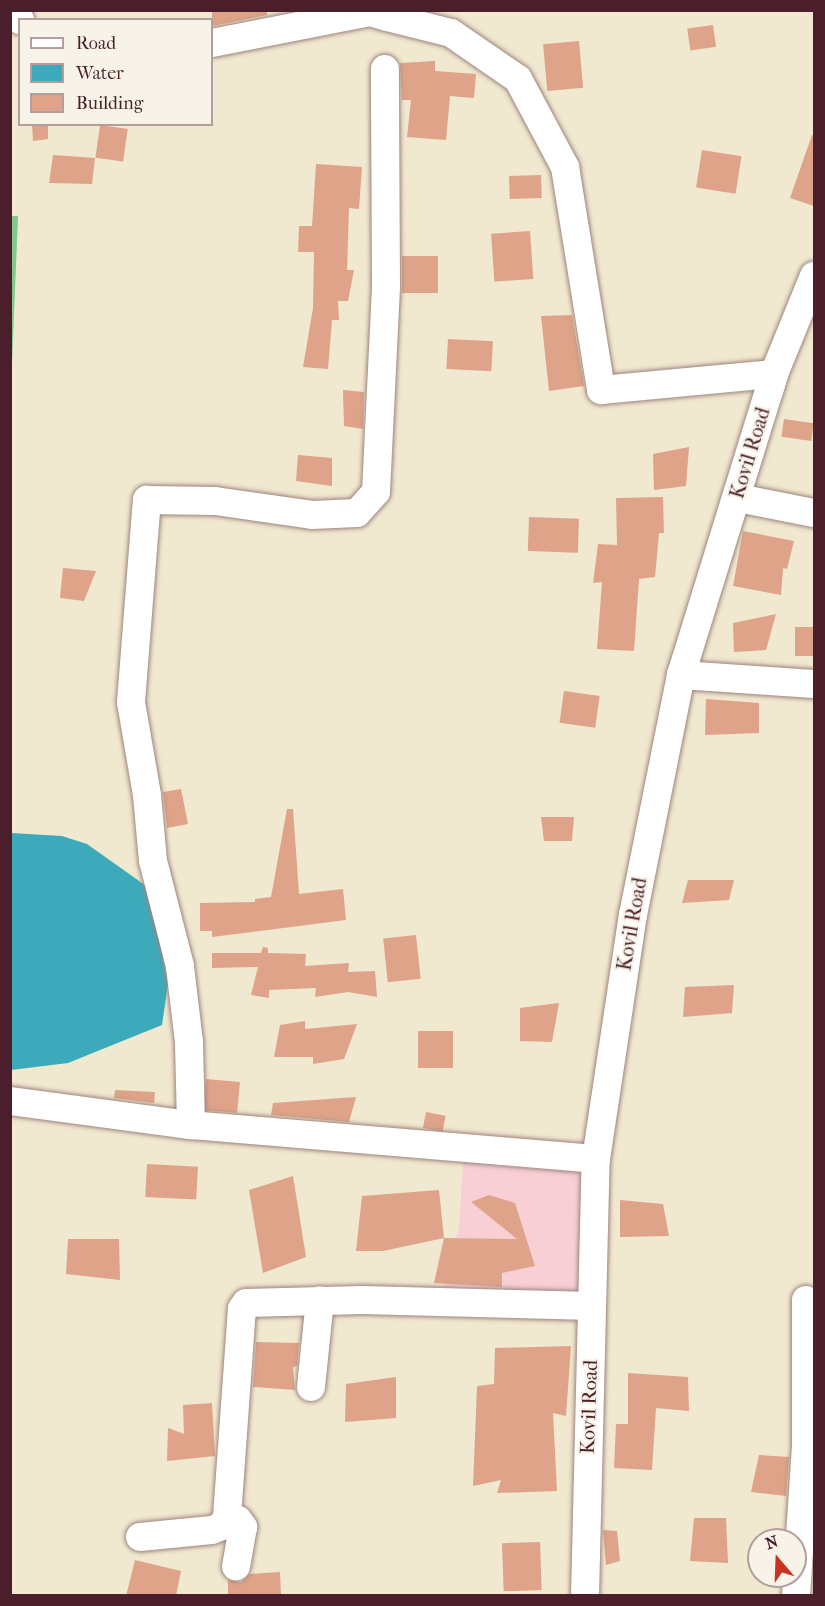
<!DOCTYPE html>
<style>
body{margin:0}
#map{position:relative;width:825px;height:1606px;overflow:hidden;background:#f1e8d0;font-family:"IM FELL French Canon",serif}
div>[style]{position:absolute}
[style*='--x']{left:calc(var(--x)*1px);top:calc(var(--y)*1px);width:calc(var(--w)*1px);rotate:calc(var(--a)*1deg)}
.built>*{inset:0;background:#f7cfd4}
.green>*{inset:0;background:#7eca89}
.water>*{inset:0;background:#3caabb}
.building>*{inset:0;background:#dea388;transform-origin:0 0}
.roads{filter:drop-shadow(0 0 2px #9e847e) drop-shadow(0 0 2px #9e847e)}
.minor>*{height:28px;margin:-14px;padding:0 14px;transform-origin:14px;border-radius:14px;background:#fff}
span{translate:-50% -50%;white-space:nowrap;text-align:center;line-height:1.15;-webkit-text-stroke:4.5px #f7f3e8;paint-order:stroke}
.street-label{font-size:20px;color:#4a1f2b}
.frame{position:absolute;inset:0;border:12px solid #4a1f2b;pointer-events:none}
.legend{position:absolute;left:18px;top:18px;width:195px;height:108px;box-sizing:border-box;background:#f7f3e8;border:2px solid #b29e9c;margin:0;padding:8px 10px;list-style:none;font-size:18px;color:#4a1f2b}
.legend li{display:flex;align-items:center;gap:12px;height:30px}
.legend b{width:30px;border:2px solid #b29e9c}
.north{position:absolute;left:747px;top:1528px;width:60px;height:60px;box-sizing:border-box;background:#f7f3e8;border:2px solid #b29e9c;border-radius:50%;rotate:341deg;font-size:16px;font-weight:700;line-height:24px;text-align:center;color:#4a1f2b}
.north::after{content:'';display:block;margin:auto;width:21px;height:27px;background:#c8321e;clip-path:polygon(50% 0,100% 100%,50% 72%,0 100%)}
</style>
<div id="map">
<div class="built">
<div style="clip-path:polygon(464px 1148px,596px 1159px,592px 1306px,444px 1293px,443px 1280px,459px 1228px)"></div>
</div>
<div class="green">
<div style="clip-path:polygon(10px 216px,18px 216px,12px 364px,10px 364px)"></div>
</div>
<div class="water">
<div style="clip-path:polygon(11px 833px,62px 836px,87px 844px,149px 888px,168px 984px,162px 1025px,68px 1063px,11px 1070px)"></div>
</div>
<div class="building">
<div style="clip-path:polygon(212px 10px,267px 10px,267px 15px,212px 26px)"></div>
<div style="left:713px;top:25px;width:22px;height:26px;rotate:82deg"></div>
<div style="left:579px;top:41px;width:47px;height:36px;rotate:85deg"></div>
<div style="clip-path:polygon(435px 61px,435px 71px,476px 74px,474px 98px,450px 96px,446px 140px,407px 137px,411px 100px,402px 100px,400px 63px)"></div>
<div style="clip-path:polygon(32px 124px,48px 124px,48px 139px,33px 141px)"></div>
<div style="left:100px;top:125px;width:28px;height:33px;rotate:8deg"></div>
<div style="clip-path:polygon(812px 135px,814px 135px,814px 206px,790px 198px)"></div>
<div style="left:702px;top:150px;width:40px;height:38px;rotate:9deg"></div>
<div style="clip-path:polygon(53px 155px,95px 158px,92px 184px,49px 183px)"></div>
<div style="clip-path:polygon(316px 164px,362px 167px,359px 209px,349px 208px,347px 270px,354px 270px,348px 301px,338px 301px,339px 320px,332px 320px,328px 369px,303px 367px,313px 308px,314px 252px,298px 252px,299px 226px,312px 226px)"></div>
<div style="left:541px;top:175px;width:23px;height:32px;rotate:88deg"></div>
<div style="left:530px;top:231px;width:48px;height:39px;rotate:86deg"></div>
<div style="left:402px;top:256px;width:36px;height:37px"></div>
<div style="clip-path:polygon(572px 315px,584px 386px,549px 391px,541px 316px)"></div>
<div style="left:448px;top:339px;width:45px;height:30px;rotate:3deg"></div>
<div style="clip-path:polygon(343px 390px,364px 392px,363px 429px,344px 426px)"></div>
<div style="left:784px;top:419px;width:30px;height:18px;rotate:8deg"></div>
<div style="clip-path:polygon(689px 447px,686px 486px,654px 490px,653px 454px)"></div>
<div style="clip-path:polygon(298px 455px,332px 458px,332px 486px,296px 481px)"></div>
<div style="clip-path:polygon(663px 497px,664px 533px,659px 533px,655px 577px,639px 579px,634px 651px,597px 649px,602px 582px,593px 583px,598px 544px,617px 545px,616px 498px)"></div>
<div style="left:529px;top:517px;width:50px;height:34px;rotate:2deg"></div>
<div style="clip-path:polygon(743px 531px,794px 541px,787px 569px,783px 568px,781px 595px,733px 586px)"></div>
<div style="clip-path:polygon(63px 568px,96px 571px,84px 601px,60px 598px)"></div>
<div style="clip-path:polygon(776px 614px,766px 650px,734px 652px,733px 623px)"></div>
<div style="left:814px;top:627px;width:29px;height:19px;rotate:90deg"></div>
<div style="left:564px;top:691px;width:36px;height:32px;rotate:8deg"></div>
<div style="clip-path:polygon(706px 699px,759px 703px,759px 733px,705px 735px)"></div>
<div style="clip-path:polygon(181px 789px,188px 824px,167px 828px,163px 792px)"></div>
<div style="clip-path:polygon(287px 809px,293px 809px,299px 894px,343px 889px,346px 920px,212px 937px,212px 931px,200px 931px,200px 903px,255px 902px,255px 899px,271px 897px)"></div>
<div style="clip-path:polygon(541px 817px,574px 817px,572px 841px,544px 841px)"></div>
<div style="clip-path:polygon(688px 880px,734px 880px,729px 900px,682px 903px)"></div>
<div style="left:416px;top:935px;width:44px;height:33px;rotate:84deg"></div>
<div style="clip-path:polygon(263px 947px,268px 948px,268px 953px,306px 954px,305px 966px,349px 963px,348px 972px,375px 971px,377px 997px,348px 992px,315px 997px,316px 988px,269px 990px,269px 998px,251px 995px,258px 967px,212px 968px,212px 953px,261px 953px)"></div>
<div style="clip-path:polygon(734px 985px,732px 1013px,683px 1017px,685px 987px)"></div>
<div style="clip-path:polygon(559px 1003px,552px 1042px,520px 1041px,520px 1008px)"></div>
<div style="clip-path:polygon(305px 1021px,305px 1029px,357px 1024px,344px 1059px,313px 1064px,313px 1057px,274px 1057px,280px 1025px)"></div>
<div style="left:418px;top:1031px;width:35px;height:37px"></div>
<div style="left:206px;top:1079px;width:34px;height:31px;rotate:5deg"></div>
<div style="clip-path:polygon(115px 1090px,155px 1092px,154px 1103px,114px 1098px)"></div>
<div style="clip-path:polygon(356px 1097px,349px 1122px,271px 1115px,273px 1103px)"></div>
<div style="left:426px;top:1112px;width:20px;height:16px;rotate:11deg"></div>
<div style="left:147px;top:1164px;width:51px;height:33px;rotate:3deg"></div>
<div style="clip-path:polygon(293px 1176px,306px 1257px,263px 1273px,249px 1190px)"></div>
<div style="clip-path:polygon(439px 1190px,444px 1238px,383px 1251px,356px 1251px,362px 1196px)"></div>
<div style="clip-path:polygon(489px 1195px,515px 1203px,535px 1266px,502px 1273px,502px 1287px,434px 1283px,444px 1238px,517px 1239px,471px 1202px)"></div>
<div style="clip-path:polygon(620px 1200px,663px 1204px,669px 1236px,620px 1237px)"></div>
<div style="clip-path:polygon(68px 1239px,119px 1239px,120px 1280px,66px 1274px)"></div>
<div style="clip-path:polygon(256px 1342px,299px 1343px,297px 1366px,293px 1367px,295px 1390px,253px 1387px)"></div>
<div style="clip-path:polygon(571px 1346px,566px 1416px,553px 1413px,557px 1491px,497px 1493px,501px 1480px,473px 1486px,477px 1386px,494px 1384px,495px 1348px)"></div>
<div style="clip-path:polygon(628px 1373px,688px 1377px,689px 1411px,656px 1408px,652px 1470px,614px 1468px,616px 1424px,628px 1424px)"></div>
<div style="clip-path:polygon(396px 1377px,396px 1418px,345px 1422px,346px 1384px)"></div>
<div style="clip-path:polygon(212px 1403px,215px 1456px,167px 1461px,168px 1428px,184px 1434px,183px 1405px)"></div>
<div style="clip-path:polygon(759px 1455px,789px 1457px,786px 1496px,751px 1492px)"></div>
<div style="clip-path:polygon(694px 1518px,726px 1518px,728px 1563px,690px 1561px)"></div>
<div style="clip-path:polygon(603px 1530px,617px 1531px,620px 1561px,606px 1565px)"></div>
<div style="left:540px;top:1542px;width:48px;height:38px;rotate:88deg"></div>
<div style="clip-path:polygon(135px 1560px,181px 1571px,176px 1596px,126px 1596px)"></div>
<div style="clip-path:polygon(280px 1572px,281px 1596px,228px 1596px,228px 1580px,241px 1582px,250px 1574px)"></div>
</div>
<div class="roads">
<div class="minor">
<div style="--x:16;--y:10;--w:11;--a:68"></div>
<div style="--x:385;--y:10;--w:7;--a:74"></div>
<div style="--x:387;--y:17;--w:66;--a:14"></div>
<div style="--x:451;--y:33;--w:81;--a:34.5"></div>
<div style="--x:518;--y:79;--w:100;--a:61.9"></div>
<div style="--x:565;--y:167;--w:226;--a:80.8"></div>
<div style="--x:601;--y:390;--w:174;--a:-5.3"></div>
<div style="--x:774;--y:374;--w:18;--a:106"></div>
<div style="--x:212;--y:43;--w:161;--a:-11.1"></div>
<div style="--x:370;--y:12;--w:18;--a:16"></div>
<div style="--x:738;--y:498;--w:77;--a:11.2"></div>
<div style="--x:686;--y:659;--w:17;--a:107"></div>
<div style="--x:681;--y:675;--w:133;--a:3.9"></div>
<div style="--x:10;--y:1101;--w:183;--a:7.6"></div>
<div style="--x:191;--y:1125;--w:406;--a:4.8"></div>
<div style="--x:191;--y:1125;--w:83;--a:-91.4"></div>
<div style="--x:189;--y:1042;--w:77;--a:-96.8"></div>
<div style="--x:180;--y:966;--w:108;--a:-104.4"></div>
<div style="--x:153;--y:861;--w:66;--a:-95.2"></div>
<div style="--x:147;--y:795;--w:94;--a:-99.8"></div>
<div style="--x:131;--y:702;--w:203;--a:-85.5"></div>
<div style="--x:147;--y:500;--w:68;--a:0.8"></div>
<div style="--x:215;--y:501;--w:98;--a:8.2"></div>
<div style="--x:312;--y:515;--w:45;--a:-2.5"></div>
<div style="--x:357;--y:513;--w:28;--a:-48"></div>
<div style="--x:376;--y:492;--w:207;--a:-87.2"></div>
<div style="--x:386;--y:285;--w:216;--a:-90.3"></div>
<div style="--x:311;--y:1387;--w:87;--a:-84.1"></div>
<div style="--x:227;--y:1517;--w:11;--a:15"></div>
<div style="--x:238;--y:1520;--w:9;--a:54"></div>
<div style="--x:243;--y:1527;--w:40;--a:100"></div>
<div style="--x:140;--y:1537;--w:72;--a:-5.6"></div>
<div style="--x:212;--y:1530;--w:11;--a:-22"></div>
<div style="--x:222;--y:1526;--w:10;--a:-61"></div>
<div style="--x:227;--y:1517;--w:209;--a:-85.9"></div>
<div style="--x:242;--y:1309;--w:7;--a:-56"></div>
<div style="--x:246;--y:1303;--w:116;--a:-1.5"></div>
<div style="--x:362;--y:1300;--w:230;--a:1.5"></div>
<div style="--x:585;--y:1596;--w:437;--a:-88.6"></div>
<div style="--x:596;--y:1159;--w:247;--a:-81.4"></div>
<div style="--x:633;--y:915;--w:245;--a:-78.7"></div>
<div style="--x:681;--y:675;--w:315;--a:-72.8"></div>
<div style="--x:774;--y:374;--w:106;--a:-67.8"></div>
<div style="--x:796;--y:1596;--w:151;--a:-86.2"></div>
<div style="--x:806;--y:1445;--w:145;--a:-90"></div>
</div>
</div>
<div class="street-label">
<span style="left:750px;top:453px;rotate:-73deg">Kovil Road</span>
<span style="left:632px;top:924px;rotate:-80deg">Kovil Road</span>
<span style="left:589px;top:1407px;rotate:-88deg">Kovil Road</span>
</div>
<div class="frame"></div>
<ul class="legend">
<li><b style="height:8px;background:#fff"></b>Road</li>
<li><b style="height:16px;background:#3caabb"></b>Water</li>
<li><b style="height:16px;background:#dea388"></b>Building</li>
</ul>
<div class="north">N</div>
</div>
